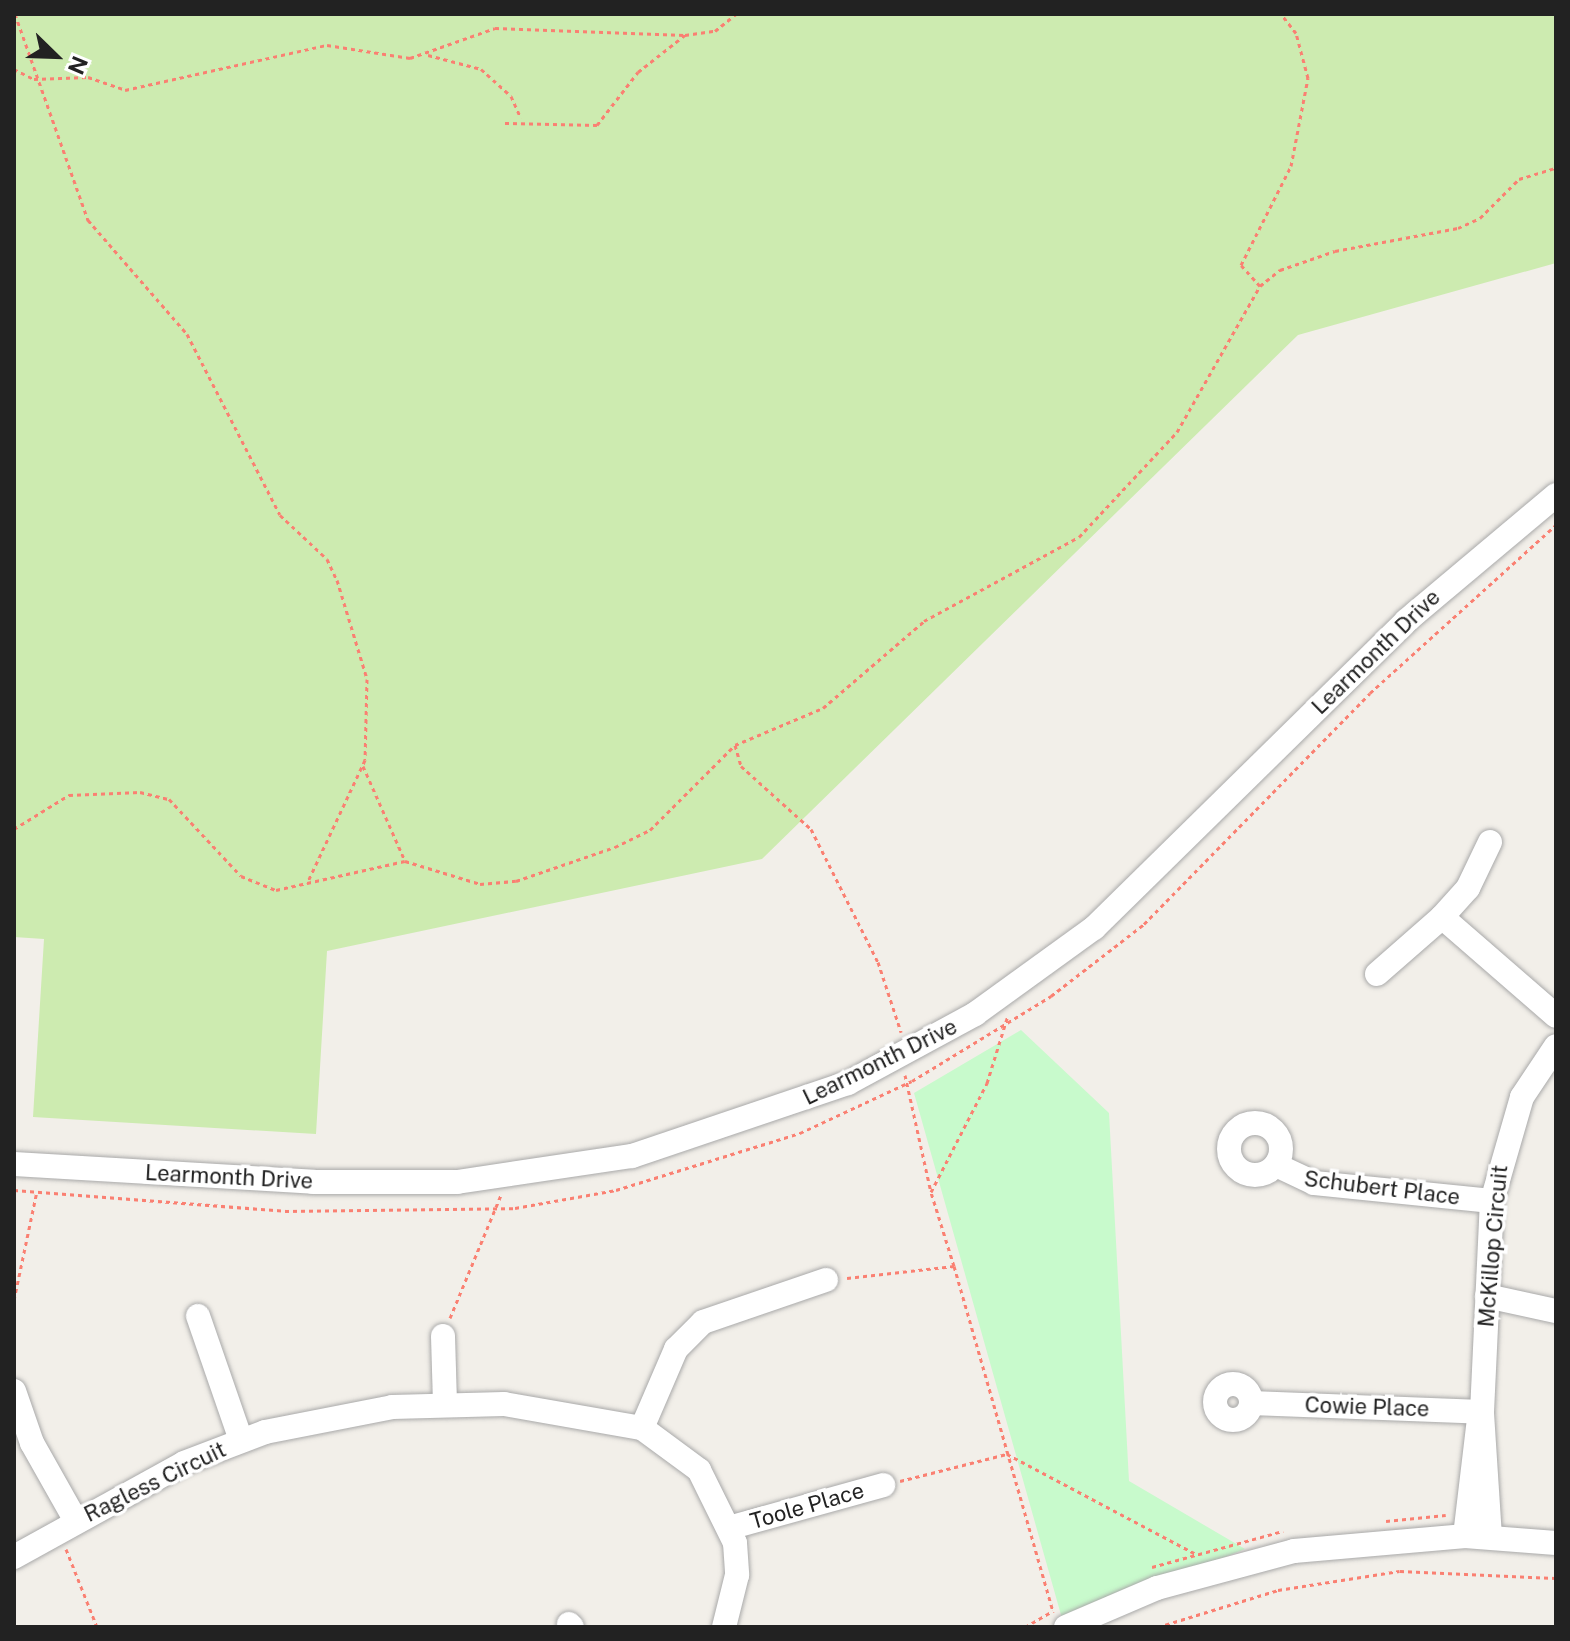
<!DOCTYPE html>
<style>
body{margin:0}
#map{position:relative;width:1570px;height:1641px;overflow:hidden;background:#f2efe9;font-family:"Public Sans",sans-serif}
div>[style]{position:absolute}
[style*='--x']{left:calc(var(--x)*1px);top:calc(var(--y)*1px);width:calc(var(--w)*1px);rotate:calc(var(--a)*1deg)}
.grass>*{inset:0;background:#cdebb0}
.park>*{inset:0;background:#c8facc}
.path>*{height:3px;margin-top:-1.5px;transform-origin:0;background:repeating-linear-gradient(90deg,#fa8072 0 4px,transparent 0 8px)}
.roads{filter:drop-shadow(0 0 2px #a9a9a9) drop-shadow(0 0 2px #a9a9a9)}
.minor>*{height:24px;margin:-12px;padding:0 12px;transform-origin:12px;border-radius:12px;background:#fff}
.minor>.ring{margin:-12px;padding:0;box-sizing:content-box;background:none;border:24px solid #fff;border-radius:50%}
span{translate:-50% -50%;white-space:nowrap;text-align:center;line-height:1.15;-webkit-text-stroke:7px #fff;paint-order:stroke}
.street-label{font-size:22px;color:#222}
.frame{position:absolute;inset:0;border:16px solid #222;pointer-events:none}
.north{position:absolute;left:16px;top:16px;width:80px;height:80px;-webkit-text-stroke:6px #fff;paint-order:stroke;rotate:113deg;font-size:22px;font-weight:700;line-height:32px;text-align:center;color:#222}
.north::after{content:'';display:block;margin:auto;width:28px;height:36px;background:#222;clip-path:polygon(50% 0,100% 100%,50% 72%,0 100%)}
</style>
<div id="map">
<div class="grass">
<div style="clip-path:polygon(14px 14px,1556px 14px,1556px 263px,1298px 335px,762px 859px,327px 951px,316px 1134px,33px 1117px,44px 939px,14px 937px)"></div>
</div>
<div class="park">
<div style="clip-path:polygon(1021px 1030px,1109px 1113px,1129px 1481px,1245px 1549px,1063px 1622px,914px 1093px)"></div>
</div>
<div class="path">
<div style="--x:15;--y:14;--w:219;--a:70.5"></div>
<div style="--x:88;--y:220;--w:151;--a:49"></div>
<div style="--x:187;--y:334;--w:203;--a:62.8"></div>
<div style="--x:280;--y:515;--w:64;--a:43.1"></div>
<div style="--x:327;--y:559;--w:23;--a:65"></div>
<div style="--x:337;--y:580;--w:103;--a:73.1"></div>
<div style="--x:367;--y:679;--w:81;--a:91.4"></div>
<div style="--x:365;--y:760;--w:136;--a:115.2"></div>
<div style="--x:428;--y:55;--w:55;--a:14.8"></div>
<div style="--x:481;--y:69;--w:40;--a:42"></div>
<div style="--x:511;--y:96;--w:24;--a:66"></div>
<div style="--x:14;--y:69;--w:22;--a:27"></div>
<div style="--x:34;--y:79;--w:54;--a:-2.1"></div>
<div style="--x:88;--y:77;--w:39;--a:19"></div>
<div style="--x:125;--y:90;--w:207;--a:-12.6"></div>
<div style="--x:327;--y:45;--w:84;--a:8.9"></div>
<div style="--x:410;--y:58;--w:90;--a:-19.4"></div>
<div style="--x:495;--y:28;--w:190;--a:2.1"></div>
<div style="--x:685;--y:35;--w:30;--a:-8"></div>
<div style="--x:715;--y:31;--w:27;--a:-39"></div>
<div style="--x:505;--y:123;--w:92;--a:1.2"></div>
<div style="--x:597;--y:125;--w:67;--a:-52.3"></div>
<div style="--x:638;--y:72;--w:60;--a:-38.2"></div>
<div style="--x:1260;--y:286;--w:28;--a:-132"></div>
<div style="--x:1241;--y:265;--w:111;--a:-63.2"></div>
<div style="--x:1291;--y:166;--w:90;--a:-79.1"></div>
<div style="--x:1308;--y:78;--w:47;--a:-104.9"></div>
<div style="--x:1296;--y:33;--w:24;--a:-128"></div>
<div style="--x:735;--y:745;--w:22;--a:74"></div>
<div style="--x:741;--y:766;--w:94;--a:42"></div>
<div style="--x:811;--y:829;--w:149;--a:63.3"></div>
<div style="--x:878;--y:962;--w:74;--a:71.8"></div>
<div style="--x:363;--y:766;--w:104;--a:66.1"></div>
<div style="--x:14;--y:829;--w:65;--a:-31.7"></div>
<div style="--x:69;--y:795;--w:71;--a:-2.4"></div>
<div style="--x:140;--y:792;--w:30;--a:14"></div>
<div style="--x:169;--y:799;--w:105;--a:46.9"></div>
<div style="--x:241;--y:876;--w:38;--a:22"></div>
<div style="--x:276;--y:890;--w:132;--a:-12.7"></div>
<div style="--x:405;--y:861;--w:78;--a:17"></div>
<div style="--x:480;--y:884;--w:36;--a:-5"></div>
<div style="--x:516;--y:881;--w:105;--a:-19"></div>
<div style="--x:615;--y:847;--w:39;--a:-26"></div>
<div style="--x:650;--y:830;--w:120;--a:-45"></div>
<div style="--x:735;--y:745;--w:95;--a:-22.8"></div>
<div style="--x:823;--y:708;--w:133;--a:-40.7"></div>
<div style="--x:924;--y:621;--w:176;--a:-28.5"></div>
<div style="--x:1079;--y:537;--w:144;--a:-47"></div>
<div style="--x:1177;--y:432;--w:168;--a:-60.4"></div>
<div style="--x:1260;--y:286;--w:26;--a:-39"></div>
<div style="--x:1280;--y:270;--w:58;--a:-19.1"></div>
<div style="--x:1335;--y:251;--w:125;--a:-10.6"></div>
<div style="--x:1458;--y:228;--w:24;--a:-24"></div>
<div style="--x:1480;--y:218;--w:55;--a:-45"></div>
<div style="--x:1519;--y:179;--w:39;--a:-17"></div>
<div style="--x:905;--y:1075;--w:120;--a:77.5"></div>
<div style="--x:14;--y:1190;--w:272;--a:4.4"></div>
<div style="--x:285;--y:1211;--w:230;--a:-0.7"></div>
<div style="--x:515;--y:1208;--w:103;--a:-10.1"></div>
<div style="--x:616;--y:1190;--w:193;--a:-17.2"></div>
<div style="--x:800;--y:1133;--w:123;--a:-24.9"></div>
<div style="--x:912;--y:1081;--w:163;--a:-31.4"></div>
<div style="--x:1051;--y:996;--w:118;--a:-37.7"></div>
<div style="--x:1144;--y:924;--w:323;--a:-45.6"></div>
<div style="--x:1370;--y:693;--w:251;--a:-42.1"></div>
<div style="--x:954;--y:1266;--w:77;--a:-107.3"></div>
<div style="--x:931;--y:1192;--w:123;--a:-62.8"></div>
<div style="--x:987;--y:1083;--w:71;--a:-72.8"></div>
<div style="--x:847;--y:1278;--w:108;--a:-6.4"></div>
<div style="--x:954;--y:1266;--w:360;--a:74"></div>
<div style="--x:14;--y:1300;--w:111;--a:-78.1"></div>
<div style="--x:450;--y:1318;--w:133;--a:-67.5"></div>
<div style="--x:900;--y:1481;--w:110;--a:-14.2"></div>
<div style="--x:1007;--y:1454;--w:214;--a:27.9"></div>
<div style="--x:1386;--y:1521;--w:60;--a:-5.7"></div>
<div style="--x:66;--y:1549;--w:84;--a:68.3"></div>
<div style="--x:1152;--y:1567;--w:136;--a:-15.4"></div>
<div style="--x:1025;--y:1627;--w:32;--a:-30"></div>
<div style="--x:1158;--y:1627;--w:126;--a:-17.1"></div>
<div style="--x:1278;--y:1590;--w:123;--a:-8.9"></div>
<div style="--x:1400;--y:1571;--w:156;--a:2.6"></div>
</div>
<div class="roads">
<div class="minor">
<div style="--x:1490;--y:842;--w:51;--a:115.6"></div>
<div style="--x:1468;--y:888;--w:39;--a:132"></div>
<div style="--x:1442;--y:917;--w:151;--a:41"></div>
<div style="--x:1377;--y:974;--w:86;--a:-41.2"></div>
<div class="ring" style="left:1229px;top:1123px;width:28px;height:28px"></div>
<div style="--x:14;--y:1164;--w:300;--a:3.4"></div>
<div style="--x:313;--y:1182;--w:144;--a:0"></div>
<div style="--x:457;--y:1182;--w:177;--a:-8.5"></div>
<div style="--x:632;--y:1156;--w:228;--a:-18.7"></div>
<div style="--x:848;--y:1083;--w:145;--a:-28.5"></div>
<div style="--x:975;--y:1014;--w:147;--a:-35.9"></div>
<div style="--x:1094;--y:928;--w:438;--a:-44.5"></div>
<div style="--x:1406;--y:621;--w:196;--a:-40"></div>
<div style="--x:1276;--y:1165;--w:42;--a:25.3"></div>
<div style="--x:1314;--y:1183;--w:179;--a:5.8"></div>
<div style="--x:1487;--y:1296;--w:71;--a:12.3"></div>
<div style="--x:198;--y:1316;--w:131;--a:70.9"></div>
<div style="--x:443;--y:1336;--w:67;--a:88.3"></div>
<div class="ring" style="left:1215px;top:1384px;width:12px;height:12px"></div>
<div style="--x:14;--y:1391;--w:55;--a:70.9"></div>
<div style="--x:32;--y:1443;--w:90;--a:60.6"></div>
<div style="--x:1251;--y:1403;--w:231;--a:2.2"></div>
<div style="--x:642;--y:1428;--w:86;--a:-66.7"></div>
<div style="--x:676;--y:1349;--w:38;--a:-45"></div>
<div style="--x:703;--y:1322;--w:130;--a:-18.9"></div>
<div style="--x:732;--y:1527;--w:157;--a:-15.5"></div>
<div style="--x:1465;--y:1536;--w:119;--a:-83.2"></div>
<div style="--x:1490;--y:1537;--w:125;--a:-93.7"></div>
<div style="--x:1482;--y:1412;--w:211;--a:-87.3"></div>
<div style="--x:1492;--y:1201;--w:108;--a:-73.9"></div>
<div style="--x:1522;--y:1097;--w:61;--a:-56.3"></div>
<div style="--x:14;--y:1557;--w:194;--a:-28.9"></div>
<div style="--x:184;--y:1463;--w:87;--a:-20.9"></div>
<div style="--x:265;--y:1432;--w:129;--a:-11.1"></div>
<div style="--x:392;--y:1407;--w:112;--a:-1.5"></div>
<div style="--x:504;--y:1404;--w:140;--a:9.9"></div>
<div style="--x:642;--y:1428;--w:71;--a:36.4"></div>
<div style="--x:699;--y:1470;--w:81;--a:63.7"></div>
<div style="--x:735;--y:1543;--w:32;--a:86"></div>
<div style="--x:737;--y:1575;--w:54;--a:104"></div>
<div style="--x:569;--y:1624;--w:4;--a:45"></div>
<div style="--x:1066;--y:1627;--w:99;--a:-23.2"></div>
<div style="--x:1157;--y:1588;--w:142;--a:-15.1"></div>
<div style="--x:1294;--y:1551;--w:172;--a:-5"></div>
<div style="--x:1465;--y:1536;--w:91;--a:4.4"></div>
</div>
</div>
<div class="street-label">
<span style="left:1376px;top:652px;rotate:-44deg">Learmonth Drive</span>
<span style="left:880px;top:1062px;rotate:-26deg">Learmonth Drive</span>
<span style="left:229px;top:1177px;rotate:3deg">Learmonth Drive</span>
<span style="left:1382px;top:1188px;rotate:7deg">Schubert Place</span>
<span style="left:1493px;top:1246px;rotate:-85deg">McKillop Circuit</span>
<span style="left:1367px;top:1407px;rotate:2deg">Cowie Place</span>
<span style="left:155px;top:1482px;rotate:-26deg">Ragless Circuit</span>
<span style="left:807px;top:1506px;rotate:-16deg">Toole Place</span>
</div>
<div class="frame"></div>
<div class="north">N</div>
</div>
